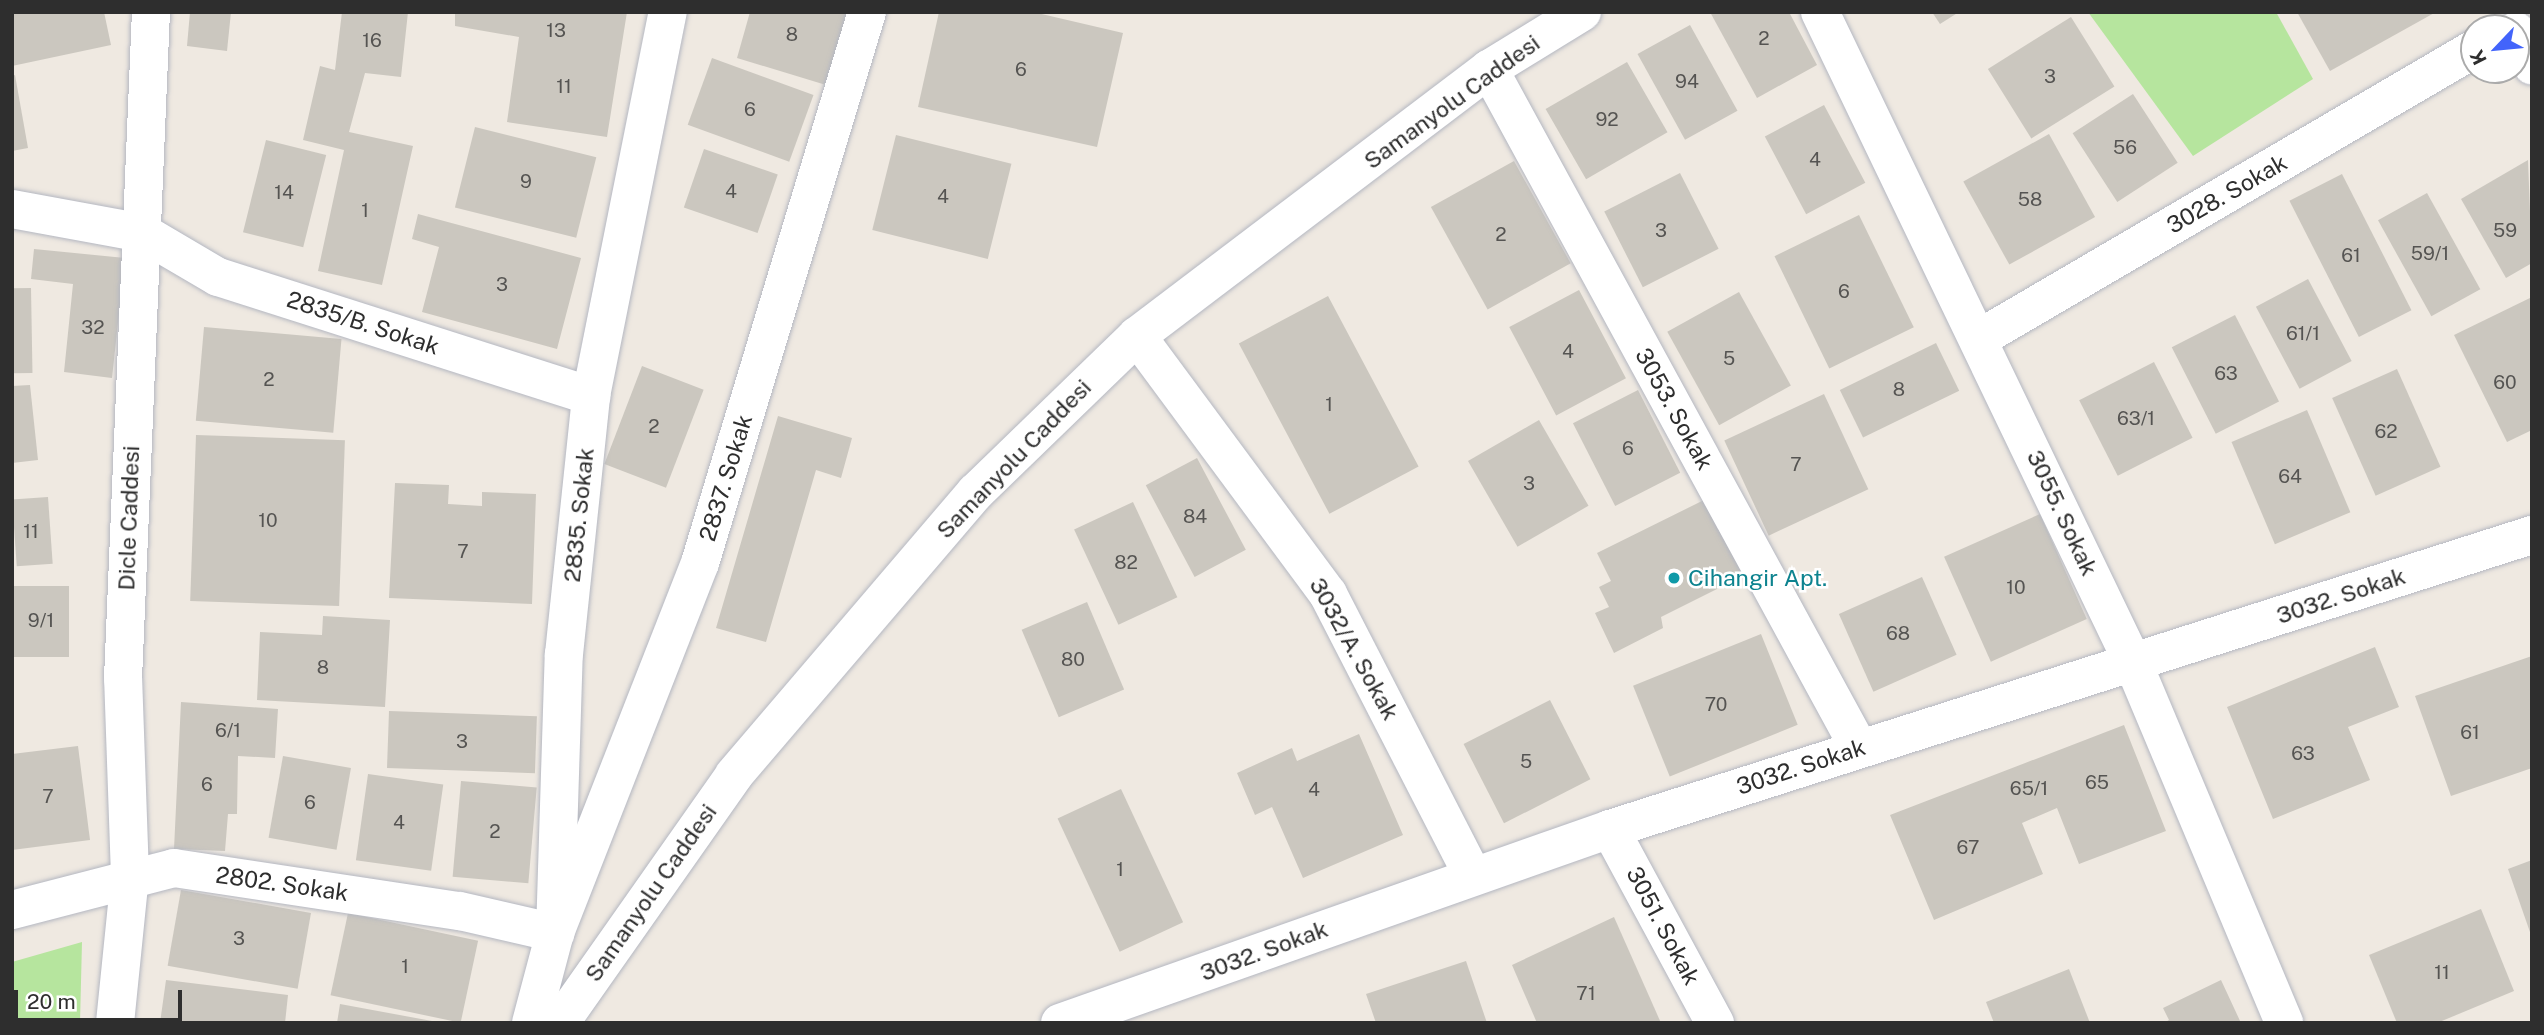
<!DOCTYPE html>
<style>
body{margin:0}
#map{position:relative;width:2544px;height:1035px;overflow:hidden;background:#efe9e1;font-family:"Public Sans",sans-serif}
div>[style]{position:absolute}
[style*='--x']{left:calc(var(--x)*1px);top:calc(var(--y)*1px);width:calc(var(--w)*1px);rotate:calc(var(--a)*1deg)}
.green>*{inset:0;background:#b6e59e}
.building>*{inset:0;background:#cbc7bf;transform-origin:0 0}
.roads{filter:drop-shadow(0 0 2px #b4b7c1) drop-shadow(0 0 2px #b4b7c1)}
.minor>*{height:38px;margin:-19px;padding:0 19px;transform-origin:19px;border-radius:19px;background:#fff}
.dots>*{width:19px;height:19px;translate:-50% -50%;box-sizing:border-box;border:4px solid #fff;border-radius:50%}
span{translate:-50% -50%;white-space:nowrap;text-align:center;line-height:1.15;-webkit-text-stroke:5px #fff;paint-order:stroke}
.number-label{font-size:19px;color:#555452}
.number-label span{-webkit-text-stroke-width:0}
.street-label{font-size:23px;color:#2e2e2e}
.culture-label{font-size:23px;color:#0d838f}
.left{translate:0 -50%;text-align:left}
.frame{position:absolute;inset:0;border:14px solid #2e2e2e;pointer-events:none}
.north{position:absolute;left:2460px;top:14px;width:70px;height:70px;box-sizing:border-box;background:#fff;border:2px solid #ababab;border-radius:50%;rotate:244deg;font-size:19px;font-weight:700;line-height:28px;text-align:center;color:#2e2e2e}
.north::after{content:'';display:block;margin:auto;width:24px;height:32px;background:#4264fb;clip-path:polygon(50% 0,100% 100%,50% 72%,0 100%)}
.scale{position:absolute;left:14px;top:990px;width:168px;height:32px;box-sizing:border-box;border:4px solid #2e2e2e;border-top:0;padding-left:9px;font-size:21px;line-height:24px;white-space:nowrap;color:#2e2e2e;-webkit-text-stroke:5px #fff;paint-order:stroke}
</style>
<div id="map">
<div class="green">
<div style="clip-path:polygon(2088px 12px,2276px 12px,2313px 79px,2193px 156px)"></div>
<div style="clip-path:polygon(82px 942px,80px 1023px,12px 1023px,12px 962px)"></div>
</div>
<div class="building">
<div style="clip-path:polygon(12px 12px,104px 12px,111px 45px,12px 66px)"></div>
<div style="clip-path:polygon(190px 12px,231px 12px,227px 51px,187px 46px)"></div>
<div style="clip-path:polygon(342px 12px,408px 12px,401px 77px,365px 73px,349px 132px,413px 146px,382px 285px,318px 271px,344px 150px,303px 140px,320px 66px,335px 70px)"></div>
<div style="clip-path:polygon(455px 12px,627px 12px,607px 137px,507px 122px,519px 37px,455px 26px)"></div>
<div style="clip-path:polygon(750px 12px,848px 12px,826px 85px,737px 58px)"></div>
<div style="clip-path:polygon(939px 12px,1033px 12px,1123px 33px,1097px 147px,918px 107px)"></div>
<div style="clip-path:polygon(1710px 12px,1789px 12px,1817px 65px,1757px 98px)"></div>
<div style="clip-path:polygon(1932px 12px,1959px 12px,1940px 24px)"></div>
<div style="clip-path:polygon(2297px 12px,2436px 12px,2330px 71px)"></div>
<div style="left:2071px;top:17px;width:82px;height:98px;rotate:58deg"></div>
<div style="left:1690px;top:25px;width:98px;height:60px;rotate:61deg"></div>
<div style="left:712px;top:58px;width:108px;height:71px;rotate:20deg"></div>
<div style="left:1627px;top:62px;width:81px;height:94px;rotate:60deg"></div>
<div style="clip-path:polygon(15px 75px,28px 148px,12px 151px,12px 76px)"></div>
<div style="left:2133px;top:94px;width:82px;height:72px;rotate:57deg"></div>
<div style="left:1824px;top:105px;width:88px;height:67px;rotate:62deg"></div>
<div style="left:475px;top:127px;width:125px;height:83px;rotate:14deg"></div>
<div style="left:2049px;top:134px;width:95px;height:98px;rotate:61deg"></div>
<div style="left:896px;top:135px;width:119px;height:98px;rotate:14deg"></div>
<div style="left:266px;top:140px;width:62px;height:95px;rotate:14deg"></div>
<div style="left:704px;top:149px;width:78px;height:62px;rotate:19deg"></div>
<div style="clip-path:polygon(2528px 160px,2532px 263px,2506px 278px,2461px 199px)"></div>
<div style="left:1514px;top:161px;width:117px;height:95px;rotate:61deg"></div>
<div style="left:1680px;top:173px;width:85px;height:85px;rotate:63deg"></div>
<div style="left:2342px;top:174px;width:153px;height:59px;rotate:63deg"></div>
<div style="left:2427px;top:193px;width:110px;height:56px;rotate:61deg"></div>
<div style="clip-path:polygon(418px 214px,581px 258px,557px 349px,422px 312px,439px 247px,412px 239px)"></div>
<div style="left:1859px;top:215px;width:125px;height:94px;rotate:64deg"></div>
<div style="clip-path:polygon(34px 249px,125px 258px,112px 378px,64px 372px,73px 284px,31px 279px)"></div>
<div style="left:2308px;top:279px;width:93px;height:59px;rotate:62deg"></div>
<div style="left:31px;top:288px;width:85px;height:19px;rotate:89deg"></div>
<div style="left:1579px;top:290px;width:100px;height:79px;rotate:62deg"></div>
<div style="left:1739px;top:292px;width:107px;height:82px;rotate:61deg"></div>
<div style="left:1328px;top:296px;width:193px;height:101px;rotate:62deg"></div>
<div style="clip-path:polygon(2532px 297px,2532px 430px,2507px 442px,2454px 335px)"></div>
<div style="left:2235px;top:315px;width:97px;height:71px;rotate:63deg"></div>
<div style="left:204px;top:327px;width:138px;height:94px;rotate:5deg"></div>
<div style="left:1936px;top:343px;width:53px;height:107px;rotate:64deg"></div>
<div style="left:2154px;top:362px;width:85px;height:84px;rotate:63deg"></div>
<div style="left:642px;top:366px;width:66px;height:105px;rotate:21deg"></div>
<div style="left:2397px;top:369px;width:107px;height:71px;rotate:66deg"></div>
<div style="clip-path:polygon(30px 385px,38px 460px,12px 463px,12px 386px)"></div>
<div style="left:1638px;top:390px;width:93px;height:73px;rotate:63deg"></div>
<div style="left:1824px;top:394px;width:105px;height:110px;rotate:65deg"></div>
<div style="left:2307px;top:410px;width:111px;height:82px;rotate:67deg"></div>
<div style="clip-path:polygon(778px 416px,852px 438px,841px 478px,816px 470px,766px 642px,716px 628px)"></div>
<div style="left:1539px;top:420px;width:99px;height:82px;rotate:60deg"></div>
<div style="left:196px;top:435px;width:149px;height:166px;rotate:2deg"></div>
<div style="left:1197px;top:458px;width:104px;height:58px;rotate:62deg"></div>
<div style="clip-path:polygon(395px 483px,449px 485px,448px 504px,482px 506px,482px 492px,536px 494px,532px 604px,389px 598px)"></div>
<div style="left:48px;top:497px;width:67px;height:36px;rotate:86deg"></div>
<div style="clip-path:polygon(1708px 498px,1745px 575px,1661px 617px,1663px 628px,1614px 653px,1595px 613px,1609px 607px,1599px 587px,1611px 581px,1597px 553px)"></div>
<div style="left:1133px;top:502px;width:105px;height:65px;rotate:65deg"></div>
<div style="left:2040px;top:514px;width:115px;height:105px;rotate:66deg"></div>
<div style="left:1922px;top:577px;width:85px;height:91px;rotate:66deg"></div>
<div style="left:12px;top:586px;width:57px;height:71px"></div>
<div style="left:1087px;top:602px;width:95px;height:71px;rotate:67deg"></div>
<div style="clip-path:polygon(323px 616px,390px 620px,385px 707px,257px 700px,260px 632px,322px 635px)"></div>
<div style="left:1761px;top:634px;width:98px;height:138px;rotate:68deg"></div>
<div style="clip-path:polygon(2375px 647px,2399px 707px,2348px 727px,2370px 780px,2273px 819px,2227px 707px)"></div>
<div style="clip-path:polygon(2532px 656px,2532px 768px,2451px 796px,2415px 696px)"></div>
<div style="left:1550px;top:700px;width:89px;height:97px;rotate:63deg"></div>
<div style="clip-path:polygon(181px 702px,278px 709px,275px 758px,238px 756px,237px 814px,228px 814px,225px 851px,174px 849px)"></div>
<div style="left:389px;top:711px;width:148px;height:57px;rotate:2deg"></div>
<div style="clip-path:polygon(2124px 725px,2166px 831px,2079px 864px,2057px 808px,2022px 823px,2043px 874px,1934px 920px,1890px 815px)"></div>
<div style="clip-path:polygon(1359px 734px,1403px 835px,1303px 878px,1272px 807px,1255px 815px,1237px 773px,1292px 748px,1297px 761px)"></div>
<div style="clip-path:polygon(78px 746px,90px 840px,12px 850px,12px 754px)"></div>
<div style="left:283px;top:756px;width:69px;height:83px;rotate:10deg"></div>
<div style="left:368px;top:774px;width:76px;height:87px;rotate:8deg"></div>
<div style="left:461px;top:781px;width:76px;height:96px;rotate:5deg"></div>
<div style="left:1121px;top:789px;width:147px;height:70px;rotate:65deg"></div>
<div style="clip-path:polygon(2532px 860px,2532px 935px,2531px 935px,2508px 869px)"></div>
<div style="left:181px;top:890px;width:132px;height:77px;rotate:10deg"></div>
<div style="clip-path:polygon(2481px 909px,2514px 991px,2437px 1023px,2397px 1023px,2369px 955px)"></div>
<div style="left:348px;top:913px;width:133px;height:84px;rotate:12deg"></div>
<div style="clip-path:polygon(1614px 917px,1661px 1023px,1537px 1023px,1512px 965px)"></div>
<div style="clip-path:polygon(1466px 961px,1487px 1023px,1376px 1023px,1366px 994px)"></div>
<div style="clip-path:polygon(2069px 969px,2090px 1023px,1994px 1023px,1986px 1002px)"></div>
<div style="clip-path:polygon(166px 980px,288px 995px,285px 1023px,160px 1023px)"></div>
<div style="clip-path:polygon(2221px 980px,2241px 1023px,2164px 1023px,2169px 1020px,2163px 1008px)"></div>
<div style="clip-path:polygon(340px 1004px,432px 1021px,432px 1023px,337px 1023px)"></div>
</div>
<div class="roads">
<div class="minor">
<div style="--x:1820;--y:12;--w:722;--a:64.32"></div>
<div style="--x:2133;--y:663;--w:390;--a:67.2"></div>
<div style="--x:2516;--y:31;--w:38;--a:65"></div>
<div style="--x:1489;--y:69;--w:773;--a:61.41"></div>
<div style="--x:12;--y:209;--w:133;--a:10.4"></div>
<div style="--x:143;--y:233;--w:87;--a:30.4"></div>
<div style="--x:218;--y:277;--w:392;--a:17.7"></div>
<div style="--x:1137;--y:336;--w:321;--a:53.5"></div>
<div style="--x:1328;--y:594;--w:317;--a:62.8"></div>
<div style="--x:1980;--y:338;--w:572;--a:-30.33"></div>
<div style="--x:1610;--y:829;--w:221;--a:61.6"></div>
<div style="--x:12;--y:910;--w:167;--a:-14.5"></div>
<div style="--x:174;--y:868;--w:289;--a:8.6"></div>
<div style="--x:460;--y:911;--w:98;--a:13"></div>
<div style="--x:555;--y:933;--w:397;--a:-68.6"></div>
<div style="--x:700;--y:563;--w:576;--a:-73.14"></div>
<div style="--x:115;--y:1023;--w:148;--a:-84.2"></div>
<div style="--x:130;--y:876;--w:197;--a:-92"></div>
<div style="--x:123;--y:679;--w:668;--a:-87.6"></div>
<div style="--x:531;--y:1023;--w:93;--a:-75.1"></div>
<div style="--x:555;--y:933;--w:279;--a:-88.2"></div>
<div style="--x:564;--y:654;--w:259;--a:-84"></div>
<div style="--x:591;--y:396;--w:392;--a:-78.7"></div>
<div style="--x:560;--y:1023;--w:303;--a:-54.9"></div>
<div style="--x:734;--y:775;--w:372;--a:-49.5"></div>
<div style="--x:976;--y:492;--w:224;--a:-44.1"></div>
<div style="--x:1137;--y:336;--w:442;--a:-37.2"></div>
<div style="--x:1489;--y:69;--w:109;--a:-31.5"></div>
<div style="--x:1060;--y:1023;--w:583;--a:-19.43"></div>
<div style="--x:1610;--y:829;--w:968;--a:-17.69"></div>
</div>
</div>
<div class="dots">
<div style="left:1674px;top:578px;background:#0f9aa8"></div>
</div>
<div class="number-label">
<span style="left:556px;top:31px">13</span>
<span style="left:792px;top:35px">8</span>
<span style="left:1764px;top:39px">2</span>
<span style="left:372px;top:41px">16</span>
<span style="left:1021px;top:70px">6</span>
<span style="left:2050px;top:77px">3</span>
<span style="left:1687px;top:82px">94</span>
<span style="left:564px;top:87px">11</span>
<span style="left:750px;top:110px">6</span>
<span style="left:1607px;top:120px">92</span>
<span style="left:2125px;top:148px">56</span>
<span style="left:1815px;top:160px">4</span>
<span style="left:526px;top:182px">9</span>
<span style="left:731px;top:192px">4</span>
<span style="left:284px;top:193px">14</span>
<span style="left:943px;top:197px">4</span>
<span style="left:2030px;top:200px">58</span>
<span style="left:365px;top:211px">1</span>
<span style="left:1661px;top:231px">3</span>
<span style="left:2505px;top:231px">59</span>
<span style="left:1501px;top:235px">2</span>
<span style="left:2430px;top:254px">59/1</span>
<span style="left:2351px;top:256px">61</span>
<span style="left:502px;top:285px">3</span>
<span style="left:1844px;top:292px">6</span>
<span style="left:93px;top:328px">32</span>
<span style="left:2303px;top:334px">61/1</span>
<span style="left:1568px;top:352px">4</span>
<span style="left:1729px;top:359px">5</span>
<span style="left:2226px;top:374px">63</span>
<span style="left:269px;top:380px">2</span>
<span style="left:2505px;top:383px">60</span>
<span style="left:1899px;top:390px">8</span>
<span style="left:1329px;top:405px">1</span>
<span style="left:2136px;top:419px">63/1</span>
<span style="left:654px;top:427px">2</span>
<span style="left:2386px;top:432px">62</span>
<span style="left:1628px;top:449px">6</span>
<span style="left:1796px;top:465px">7</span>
<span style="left:2290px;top:477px">64</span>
<span style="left:1529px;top:484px">3</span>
<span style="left:1195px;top:517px">84</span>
<span style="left:268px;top:521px">10</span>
<span style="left:31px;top:532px">11</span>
<span style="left:463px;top:552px">7</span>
<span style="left:1126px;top:563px">82</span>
<span style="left:2016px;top:588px">10</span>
<span style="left:41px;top:621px">9/1</span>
<span style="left:1898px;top:634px">68</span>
<span style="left:1073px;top:660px">80</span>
<span style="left:323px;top:668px">8</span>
<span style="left:1716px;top:705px">70</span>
<span style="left:228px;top:731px">6/1</span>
<span style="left:2470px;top:733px">61</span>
<span style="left:462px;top:742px">3</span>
<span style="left:2303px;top:754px">63</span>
<span style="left:1526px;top:762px">5</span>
<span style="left:2097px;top:783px">65</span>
<span style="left:207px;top:785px">6</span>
<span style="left:2029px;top:789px">65/1</span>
<span style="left:1314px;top:790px">4</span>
<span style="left:48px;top:797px">7</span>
<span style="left:310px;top:803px">6</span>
<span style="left:399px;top:823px">4</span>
<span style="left:495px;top:832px">2</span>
<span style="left:1968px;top:848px">67</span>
<span style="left:1120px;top:870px">1</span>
<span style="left:239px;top:939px">3</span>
<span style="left:405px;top:967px">1</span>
<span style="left:2442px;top:973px">11</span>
<span style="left:1586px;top:994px">71</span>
</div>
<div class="street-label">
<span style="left:1452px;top:102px;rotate:-36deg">Samanyolu Caddesi</span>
<span style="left:2227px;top:194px;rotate:-30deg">3028. Sokak</span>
<span style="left:363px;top:323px;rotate:18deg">2835/B. Sokak</span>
<span style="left:1674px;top:409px;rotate:61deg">3053. Sokak</span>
<span style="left:1014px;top:459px;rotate:-46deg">Samanyolu Caddesi</span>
<span style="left:726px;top:478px;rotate:-73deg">2837. Sokak</span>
<span style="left:2062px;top:513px;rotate:65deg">3055. Sokak</span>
<span style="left:579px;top:515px;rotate:-84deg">2835. Sokak</span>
<span style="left:129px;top:518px;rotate:-88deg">Dicle Caddesi</span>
<span style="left:2341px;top:596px;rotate:-18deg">3032. Sokak</span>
<span style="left:1354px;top:649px;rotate:61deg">3032/A. Sokak</span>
<span style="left:1801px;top:767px;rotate:-18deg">3032. Sokak</span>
<span style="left:282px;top:884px;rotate:8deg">2802. Sokak</span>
<span style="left:651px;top:893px;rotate:-55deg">Samanyolu Caddesi</span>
<span style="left:1663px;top:926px;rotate:62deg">3051. Sokak</span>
<span style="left:1264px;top:951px;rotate:-20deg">3032. Sokak</span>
</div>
<div class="culture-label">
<span class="left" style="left:1688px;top:578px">Cihangir Apt.</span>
</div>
<div class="frame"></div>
<div class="north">K</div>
<div class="scale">20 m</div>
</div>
